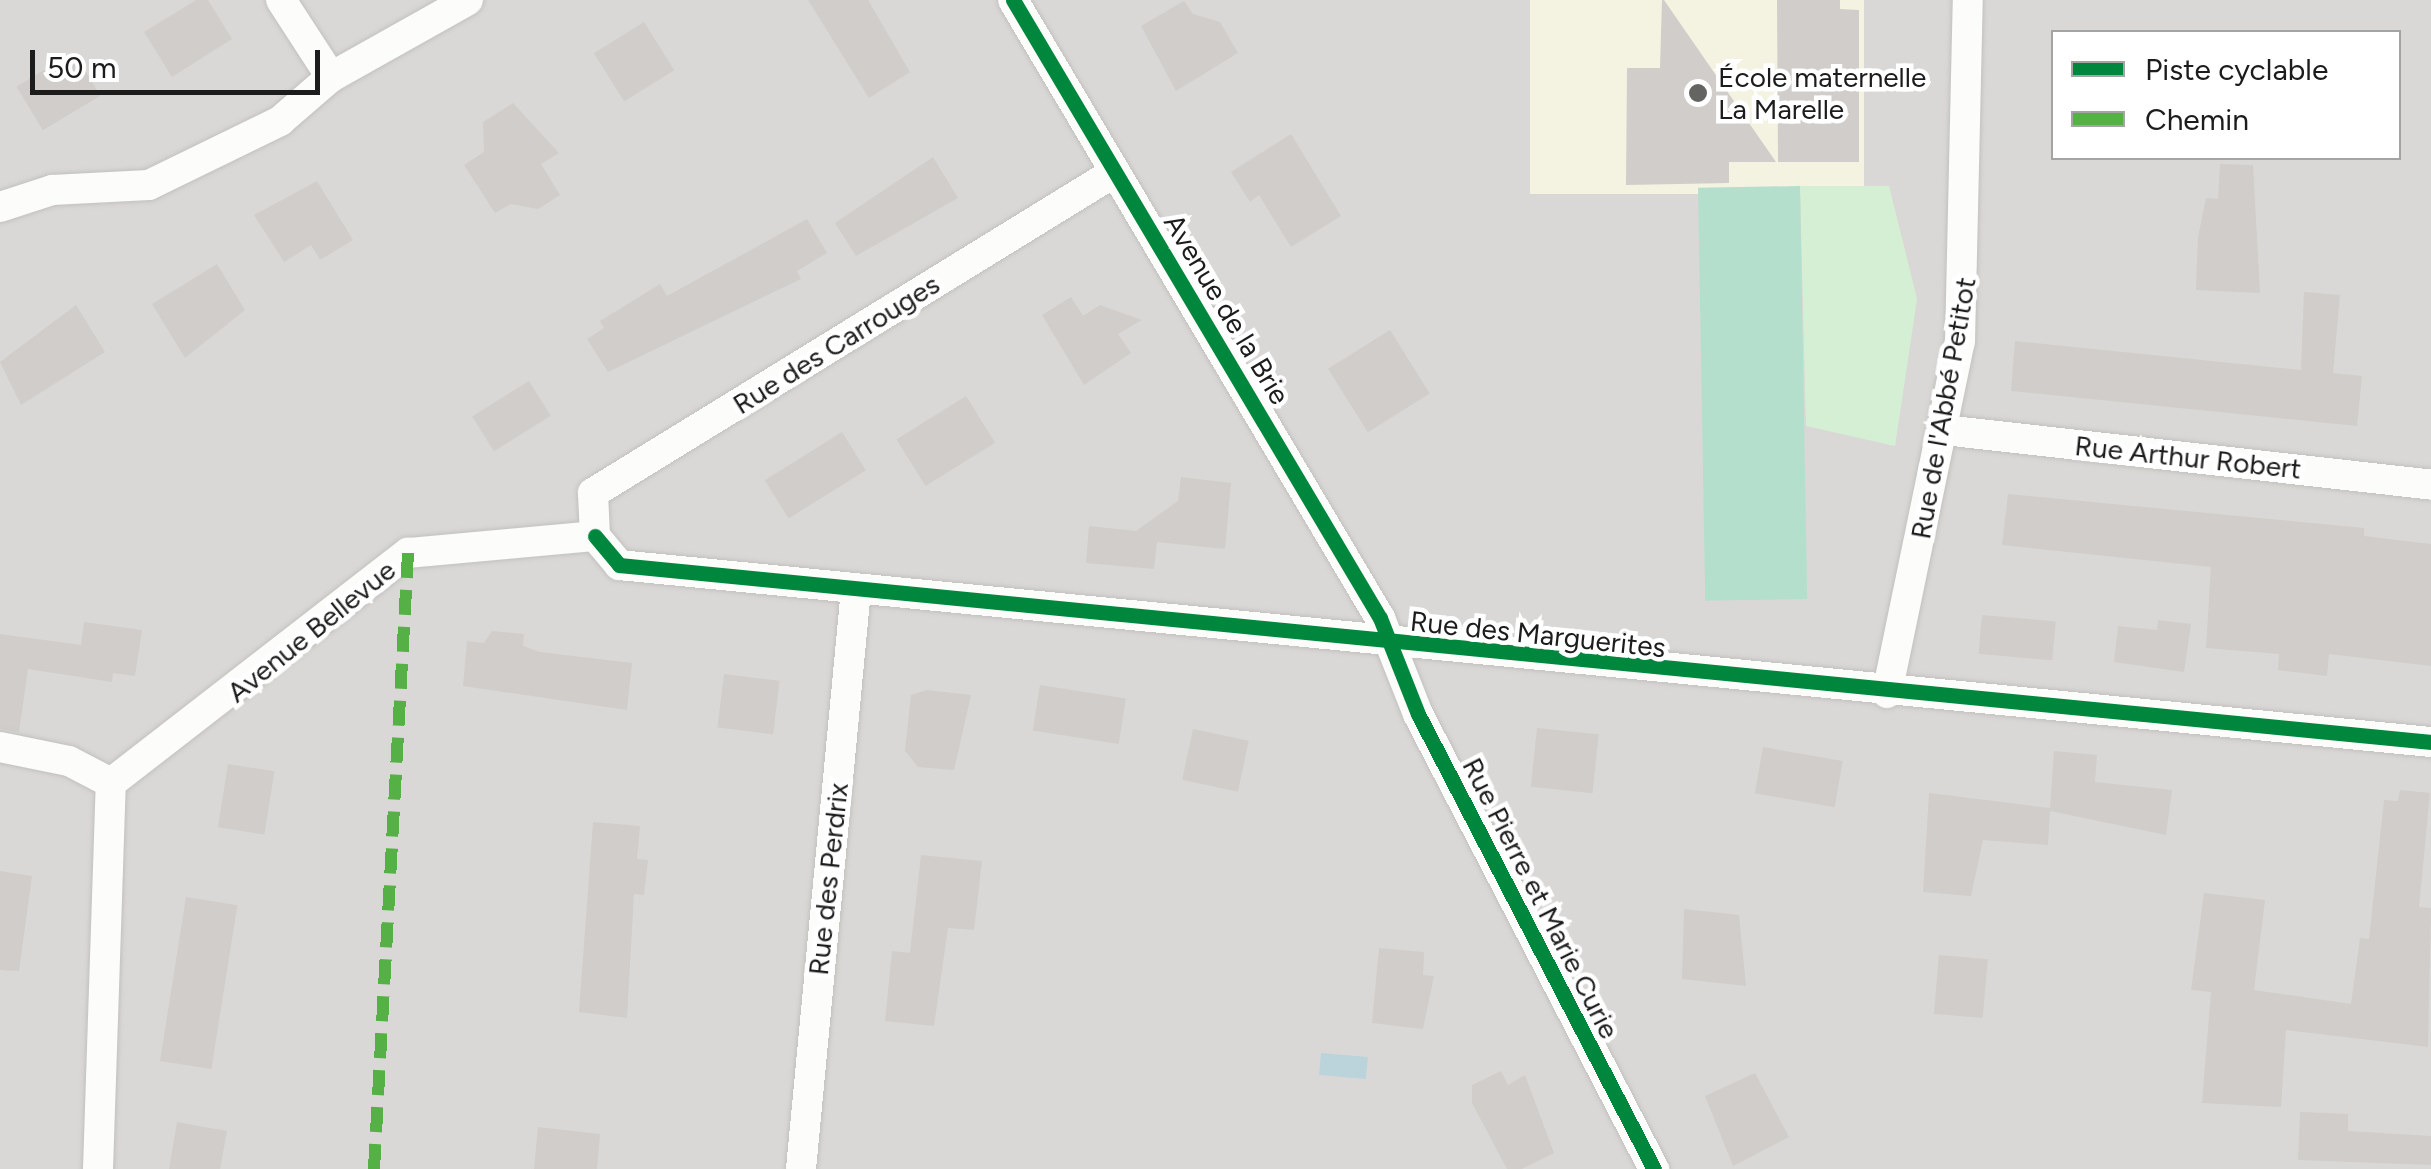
<!DOCTYPE html>
<meta charset="utf-8">
<style>
body{margin:0}
#map{position:relative;width:2431px;height:1169px;overflow:hidden;background:#ebe9e5;font-family:Figtree,sans-serif}
div>[style]{position:absolute}
[style*='--x']{left:calc(var(--x)*1px);top:calc(var(--y)*1px);width:calc(var(--w)*1px);rotate:calc(var(--a)*1deg)}
.residential>*{inset:0;background:#dad8d6}
.education>*{inset:0;background:#f4f3e1;transform-origin:0 0}
.park>*{inset:0;background:#d5efd4}
.pitch>*{inset:0;background:#b4dfcd;transform-origin:0 0}
.water>*{inset:0;background:#bbd4db;transform-origin:0 0}
.building>*{inset:0;background:#d0cdca;transform-origin:0 0}
.roads{filter:drop-shadow(0 0 2px #c2c1bf) drop-shadow(0 0 2px #c2c1bf)}
.street>*{height:30px;margin:-15px;padding:0 15px;transform-origin:15px;border-radius:15px;background:#fcfcfb}
.quiet>*{height:12px;margin-top:-6px;transform-origin:0;background:repeating-linear-gradient(90deg,#55b145 0 25px,transparent 0 37px)}
.cycleway>*{height:15px;margin:-7.5px;padding:0 7.5px;transform-origin:7.5px;border-radius:7.5px;background:#00873e}
.dots>*{width:28px;height:28px;translate:-50% -50%;box-sizing:border-box;border:5px solid #fff;border-radius:50%}
span{translate:-50% -50%;white-space:nowrap;text-align:center;line-height:1.15;-webkit-text-stroke:9px #fff;paint-order:stroke}
.poi-label{font-size:28px;color:#1c1c1c}
.left{translate:0 -50%;text-align:left}
.street-label{font-size:28px;color:#1c1c1c}
.legend{position:absolute;left:2051px;top:30px;width:350px;height:130px;box-sizing:border-box;background:#fff;border:2px solid #a4a4a4;margin:0;padding:12px 18px;list-style:none;font-size:30px;color:#1c1c1c}
.legend li{display:flex;align-items:center;gap:20px;height:50px}
.legend b{width:50px;border:2px solid #a4a4a4}
.scale{position:absolute;left:30px;top:50px;width:290px;height:45px;box-sizing:border-box;border:5px solid #1c1c1c;border-top:0;padding-left:12px;font-size:30px;line-height:35px;white-space:nowrap;color:#1c1c1c;-webkit-text-stroke:8px #fff;paint-order:stroke}
</style>
<div id="map">
<div class="residential">
<div style="clip-path:polygon(evenodd,0 0,2431px 0,2431px 1169px,0 1169px,0 0,2054px 32px,2398px 32px,2398px 158px,2054px 158px,2054px 32px)"></div>
</div>
<div class="education">
<div style="left:1530px;top:0;width:334px;height:194px"></div>
</div>
<div class="park">
<div style="clip-path:polygon(1800px 186px,1889px 186px,1917px 299px,1895px 446px,1806px 426px)"></div>
</div>
<div class="pitch">
<div style="left:1800px;top:186px;width:413px;height:102px;rotate:89deg"></div>
</div>
<div class="water">
<div style="left:1321px;top:1053px;width:47px;height:22px;rotate:5deg"></div>
</div>
<div class="building">
<div style="clip-path:polygon(196px 0,208px 0,232px 39px,172px 77px,144px 32px)"></div>
<div style="clip-path:polygon(808px 0,868px 0,910px 72px,869px 98px)"></div>
<div style="clip-path:polygon(1662px 0,1664px 0,1776px 162px,1729px 162px,1729px 183px,1626px 185px,1627px 68px,1660px 68px)"></div>
<div style="clip-path:polygon(1777px 0,1840px 0,1840px 9px,1859px 10px,1859px 162px,1778px 162px)"></div>
<div style="clip-path:polygon(1184px 1px,1193px 14px,1220px 22px,1238px 53px,1176px 91px,1141px 26px)"></div>
<div style="left:644px;top:22px;width:57px;height:59px;rotate:58deg"></div>
<div style="left:74px;top:52px;width:51px;height:67px;rotate:59deg"></div>
<div style="clip-path:polygon(513px 103px,559px 153px,541px 164px,560px 195px,538px 209px,511px 204px,495px 213px,464px 165px,484px 152px,483px 122px)"></div>
<div style="clip-path:polygon(1291px 134px,1341px 216px,1291px 247px,1259px 195px,1250px 202px,1231px 172px)"></div>
<div style="clip-path:polygon(933px 157px,958px 198px,856px 256px,835px 223px)"></div>
<div style="clip-path:polygon(2220px 164px,2253px 165px,2260px 293px,2196px 290px,2198px 237px,2206px 198px,2218px 199px)"></div>
<div style="clip-path:polygon(317px 181px,353px 240px,320px 260px,311px 245px,284px 262px,254px 215px)"></div>
<div style="clip-path:polygon(807px 219px,827px 253px,797px 271px,801px 279px,608px 372px,587px 339px,604px 328px,600px 321px,660px 284px,667px 296px)"></div>
<div style="clip-path:polygon(217px 264px,245px 310px,185px 358px,152px 304px)"></div>
<div style="clip-path:polygon(2304px 292px,2340px 295px,2333px 373px,2362px 376px,2357px 426px,2011px 391px,2015px 341px,2301px 370px)"></div>
<div style="clip-path:polygon(1071px 297px,1083px 316px,1100px 305px,1142px 320px,1118px 334px,1131px 353px,1084px 385px,1042px 315px)"></div>
<div style="clip-path:polygon(76px 305px,105px 352px,21px 405px,0 362px)"></div>
<div style="left:1390px;top:330px;width:75px;height:73px;rotate:58deg"></div>
<div style="left:529px;top:381px;width:41px;height:67px;rotate:58deg"></div>
<div style="left:966px;top:396px;width:55px;height:82px;rotate:58deg"></div>
<div style="left:842px;top:432px;width:45px;height:91px;rotate:58deg"></div>
<div style="clip-path:polygon(1181px 477px,1231px 483px,1225px 549px,1157px 542px,1154px 569px,1086px 563px,1089px 526px,1136px 531px,1178px 501px)"></div>
<div style="clip-path:polygon(2008px 494px,2364px 528px,2364px 536px,2431px 544px,2431px 666px,2329px 654px,2327px 676px,2278px 670px,2279px 654px,2206px 648px,2211px 567px,2002px 545px)"></div>
<div style="left:1982px;top:615px;width:74px;height:39px;rotate:5deg"></div>
<div style="clip-path:polygon(2158px 620px,2191px 624px,2184px 672px,2114px 662px,2118px 626px,2157px 630px)"></div>
<div style="clip-path:polygon(84px 622px,142px 630px,135px 676px,113px 673px,112px 682px,28px 669px,19px 732px,0 729px,0 634px,81px 645px)"></div>
<div style="clip-path:polygon(492px 631px,524px 634px,523px 646px,540px 652px,632px 663px,627px 710px,463px 686px,467px 641px,484px 643px)"></div>
<div style="left:724px;top:674px;width:56px;height:54px;rotate:7deg"></div>
<div style="left:1040px;top:685px;width:87px;height:46px;rotate:9deg"></div>
<div style="clip-path:polygon(927px 690px,971px 695px,954px 770px,918px 767px,905px 751px,911px 695px)"></div>
<div style="left:1537px;top:728px;width:62px;height:59px;rotate:6deg"></div>
<div style="left:1193px;top:729px;width:57px;height:52px;rotate:12deg"></div>
<div style="left:1763px;top:747px;width:81px;height:47px;rotate:10deg"></div>
<div style="clip-path:polygon(2054px 751px,2097px 755px,2095px 782px,2172px 790px,2166px 835px,2050px 811px,2048px 845px,1983px 840px,1971px 896px,1923px 892px,1929px 793px,2050px 808px)"></div>
<div style="left:228px;top:764px;width:47px;height:64px;rotate:9deg"></div>
<div style="clip-path:polygon(2400px 790px,2430px 793px,2419px 907px,2431px 908px,2428px 1047px,2286px 1030px,2281px 1107px,2202px 1103px,2211px 992px,2191px 990px,2204px 893px,2265px 900px,2254px 990px,2351px 1004px,2360px 938px,2369px 939px,2384px 800px,2398px 801px)"></div>
<div style="clip-path:polygon(593px 822px,640px 826px,637px 859px,648px 860px,644px 895px,634px 894px,627px 1018px,579px 1012px)"></div>
<div style="clip-path:polygon(921px 855px,982px 861px,974px 930px,948px 928px,934px 1026px,885px 1021px,892px 951px,910px 953px)"></div>
<div style="clip-path:polygon(0 871px,32px 876px,19px 971px,0 970px)"></div>
<div style="left:186px;top:897px;width:52px;height:166px;rotate:9deg"></div>
<div style="clip-path:polygon(1684px 909px,1739px 915px,1746px 986px,1682px 979px)"></div>
<div style="clip-path:polygon(1379px 948px,1424px 952px,1423px 975px,1434px 976px,1423px 1029px,1372px 1023px)"></div>
<div style="left:1939px;top:955px;width:49px;height:59px;rotate:5deg"></div>
<div style="clip-path:polygon(1501px 1071px,1508px 1085px,1525px 1075px,1554px 1153px,1522px 1169px,1507px 1169px,1472px 1103px,1472px 1085px)"></div>
<div style="clip-path:polygon(1755px 1073px,1789px 1137px,1733px 1166px,1705px 1096px)"></div>
<div style="clip-path:polygon(2300px 1112px,2348px 1114px,2348px 1131px,2431px 1136px,2431px 1165px,2298px 1160px)"></div>
<div style="clip-path:polygon(177px 1122px,227px 1131px,220px 1169px,169px 1169px)"></div>
<div style="clip-path:polygon(538px 1127px,600px 1134px,597px 1169px,534px 1169px)"></div>
</div>
<div class="roads">
<div class="street">
<div style="--x:281;--y:0;--w:92;--a:57"></div>
<div style="--x:1013;--y:0;--w:719;--a:59.3"></div>
<div style="--x:1380;--y:618;--w:103;--a:68.4"></div>
<div style="--x:1418;--y:714;--w:513;--a:62.59"></div>
<div style="--x:0;--y:207;--w:55;--a:-18.1"></div>
<div style="--x:52;--y:190;--w:97;--a:-3"></div>
<div style="--x:149;--y:185;--w:146;--a:-26"></div>
<div style="--x:280;--y:121;--w:67;--a:-40.8"></div>
<div style="--x:331;--y:77;--w:157;--a:-29.3"></div>
<div style="--x:1944;--y:430;--w:490;--a:6.4"></div>
<div style="--x:595;--y:536;--w:38;--a:50"></div>
<div style="--x:619;--y:565;--w:1821;--a:5.58"></div>
<div style="--x:595;--y:536;--w:43;--a:-92.7"></div>
<div style="--x:593;--y:493;--w:613;--a:-31.59"></div>
<div style="--x:1887;--y:693;--w:359;--a:-78.3"></div>
<div style="--x:1960;--y:342;--w:342;--a:-88.7"></div>
<div style="--x:0;--y:747;--w:70;--a:11.5"></div>
<div style="--x:69;--y:761;--w:47;--a:27.6"></div>
<div style="--x:111;--y:783;--w:376;--a:-37.8"></div>
<div style="--x:408;--y:553;--w:188;--a:-5.2"></div>
<div style="--x:98;--y:1169;--w:386;--a:-88.1"></div>
<div style="--x:801;--y:1169;--w:583;--a:-84.58"></div>
</div>
</div>
<div class="quiet">
<div style="--x:374;--y:1169;--w:617;--a:-86.84"></div>
</div>
<div class="cycleway">
<div style="--x:1013;--y:0;--w:719;--a:59.3"></div>
<div style="--x:1380;--y:618;--w:103;--a:68.4"></div>
<div style="--x:1418;--y:714;--w:513;--a:62.59"></div>
<div style="--x:595;--y:536;--w:38;--a:50"></div>
<div style="--x:619;--y:565;--w:1821;--a:5.58"></div>
</div>
<div class="dots">
<div style="left:1698px;top:93px;background:#646462"></div>
</div>
<div class="poi-label">
<span class="left" style="left:1718px;top:93px">École maternelle<br>La Marelle</span>
</div>
<div class="street-label">
<span style="left:1227px;top:309px;rotate:59deg">Avenue de la Brie</span>
<span style="left:836px;top:344px;rotate:-32deg">Rue des Carrouges</span>
<span style="left:1943px;top:408px;rotate:-80deg">Rue de l'Abbé Petitot</span>
<span style="left:2188px;top:457px;rotate:6deg">Rue Arthur Robert</span>
<span style="left:311px;top:631px;rotate:-39deg">Avenue Bellevue</span>
<span style="left:1538px;top:634px;rotate:6deg">Rue des Marguerites</span>
<span style="left:828px;top:879px;rotate:-84deg">Rue des Perdrix</span>
<span style="left:1541px;top:898px;rotate:63deg">Rue Pierre et Marie Curie</span>
</div>
<ul class="legend">
<li><b style="height:12px;background:#00873e"></b>Piste cyclable</li>
<li><b style="height:12px;background:#55b145"></b>Chemin</li>
</ul>
<div class="scale">50 m</div>
</div>
